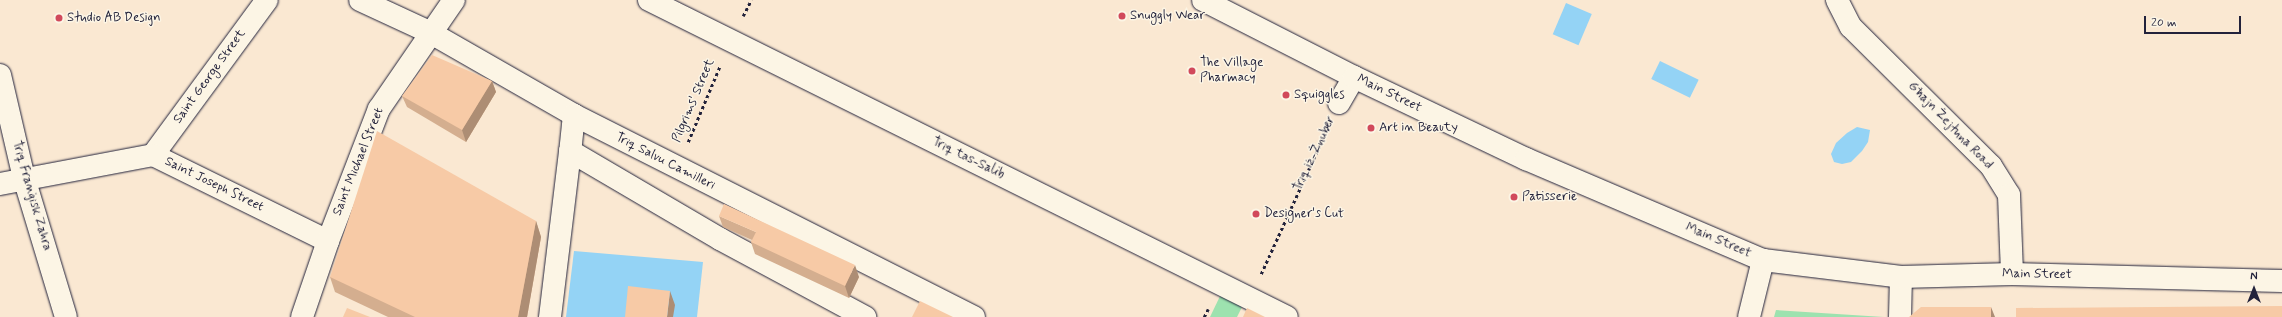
<!DOCTYPE html>
<meta charset="utf-8">
<style>
body{margin:0}
#map{position:relative;width:2282px;height:317px;overflow:hidden;background:#fae8d2;font-family:Mynerve,sans-serif}
div>[style]{position:absolute}
[style*='--x']{left:calc(var(--x)*1px);top:calc(var(--y)*1px);width:calc(var(--w)*1px);rotate:calc(var(--a)*1deg)}
.green>*{inset:0;background:#9de2af}
.water>*{inset:0;background:#94d3f5;transform-origin:0 0}
.path>*{height:2.5px;margin-top:-1.25px;transform-origin:0;background:repeating-linear-gradient(90deg,#22223b 0 3px,transparent 0 6px)}
.roads{filter:drop-shadow(0 0 1px #22223b) drop-shadow(0 0 1px #22223b)}
.minor>*{height:22px;margin:-11px;padding:0 11px;transform-origin:11px;border-radius:11px;background:#fcf5e5}
.major>*{height:22px;margin:-11px;padding:0 11px;transform-origin:11px;border-radius:11px;background:#fcf5e5}
.wall>*{inset:0;background:#d4ae8f}
.shaded-wall>*{inset:0;background:#ad8d74}
.building>*{inset:0;background:#f7caa6}
.dots>*{width:11px;height:11px;translate:-50% -50%;box-sizing:border-box;border:2px solid #fcf5e5;border-radius:50%}
span{translate:-50% -50%;white-space:nowrap;text-align:center;line-height:1.15;-webkit-text-stroke:3px #fcf5e5;paint-order:stroke}
.poi-label{font-size:13px;color:#22223b}
.left{translate:0 -50%;text-align:left}
.street-label{font-size:13px;color:#22223b}
.north{position:absolute;left:2234px;top:269px;width:40px;height:40px;-webkit-text-stroke:3px #fcf5e5;paint-order:stroke;rotate:0deg;font-size:11px;font-weight:700;line-height:16px;text-align:center;color:#22223b}
.north::after{content:'';display:block;margin:auto;width:14px;height:18px;background:#22223b;clip-path:polygon(50% 0,100% 100%,50% 72%,0 100%)}
.scale{position:absolute;left:2144px;top:16px;width:97px;height:18px;box-sizing:border-box;border:2px solid #22223b;border-top:0;padding-left:5px;font-size:12px;line-height:14px;white-space:nowrap;color:#22223b;-webkit-text-stroke:3px #fcf5e5;paint-order:stroke}
</style>
<div id="map">
<div class="green">
<div style="clip-path:polygon(1222px 292px,1244px 303px,1237px 317px,1210px 317px)"></div>
<div style="clip-path:polygon(1776px 310px,1884px 317px,1774px 317px)"></div>
</div>
<div class="water">
<div style="left:1566px;top:3px;width:28px;height:34px;rotate:23deg"></div>
<div style="left:1660px;top:61px;width:43px;height:20px;rotate:26deg"></div>
<div style="clip-path:polygon(1857px 127px,1870px 130px,1868px 142px,1862px 151px,1851px 162px,1842px 164px,1834px 162px,1831px 154px,1836px 143px,1847px 133px)"></div>
<div style="clip-path:polygon(574px 251px,703px 262px,697px 317px,566px 317px)"></div>
</div>
<div class="path">
<div style="--x:743;--y:16;--w:18;--a:-63"></div>
<div style="--x:688;--y:142;--w:82;--a:-67.2"></div>
<div style="--x:1261;--y:274;--w:162;--a:-65.5"></div>
<div style="--x:1204;--y:317;--w:9;--a:-63"></div>
</div>
<div class="roads">
<div class="minor">
<div style="--x:360;--y:0;--w:78;--a:24.9"></div>
<div style="--x:431;--y:33;--w:165;--a:29.8"></div>
<div style="--x:574;--y:115;--w:448;--a:26.8"></div>
<div style="--x:649;--y:0;--w:712;--a:26.42"></div>
<div style="--x:1837;--y:0;--w:30;--a:63"></div>
<div style="--x:1851;--y:27;--w:197;--a:44.8"></div>
<div style="--x:1991;--y:166;--w:34;--a:58"></div>
<div style="--x:2009;--y:195;--w:79;--a:87.8"></div>
<div style="--x:0;--y:75;--w:106;--a:76.9"></div>
<div style="--x:24;--y:178;--w:145;--a:73.2"></div>
<div style="--x:1339;--y:103;--w:30;--a:-60"></div>
<div style="--x:574;--y:115;--w:36;--a:96"></div>
<div style="--x:570;--y:151;--w:174;--a:30.4"></div>
<div style="--x:720;--y:239;--w:165;--a:28.3"></div>
<div style="--x:153;--y:155;--w:192;--a:-53.7"></div>
<div style="--x:0;--y:184;--w:156;--a:-10.7"></div>
<div style="--x:153;--y:155;--w:195;--a:26.2"></div>
<div style="--x:302;--y:317;--w:80;--a:-71.1"></div>
<div style="--x:328;--y:241;--w:142;--a:-68.9"></div>
<div style="--x:379;--y:109;--w:132;--a:-55.5"></div>
<div style="--x:550;--y:317;--w:167;--a:-83.1"></div>
<div style="--x:1749;--y:317;--w:59;--a:-76.2"></div>
<div style="--x:1900;--y:317;--w:40;--a:-88.6"></div>
</div>
<div class="major">
<div style="--x:1203;--y:0;--w:169;--a:27"></div>
<div style="--x:1354;--y:77;--w:191;--a:25.5"></div>
<div style="--x:1526;--y:159;--w:258;--a:23.1"></div>
<div style="--x:1763;--y:260;--w:139;--a:7"></div>
<div style="--x:1901;--y:277;--w:111;--a:-1.5"></div>
<div style="--x:2012;--y:274;--w:270;--a:1.5"></div>
</div>
</div>
<div class="wall">
<div style="clip-path:polygon(492px 81px,496px 92px,466px 142px,407px 107px,402px 96px)"></div>
<div style="clip-path:polygon(719px 216px,859px 277px,849px 298px,755px 254px,751px 242px,752px 240px,723px 227px)"></div>
<div style="clip-path:polygon(536px 221px,541px 237px,527px 317px,388px 317px,335px 292px,330px 277px)"></div>
</div>
<div class="shaded-wall">
<div style="clip-path:polygon(492px 81px,496px 92px,466px 142px,462px 130px)"></div>
<div style="clip-path:polygon(536px 221px,541px 237px,527px 317px,518px 317px)"></div>
<div style="clip-path:polygon(855px 265px,859px 277px,849px 298px,845px 286px)"></div>
<div style="clip-path:polygon(670px 291px,675px 305px,673px 317px,667px 317px)"></div>
<div style="clip-path:polygon(1991px 307px,1995px 317px,1991px 317px)"></div>
</div>
<div class="building">
<div style="clip-path:polygon(432px 55px,492px 81px,462px 130px,402px 96px)"></div>
<div style="clip-path:polygon(377px 131px,536px 221px,518px 317px,415px 317px,330px 277px)"></div>
<div style="clip-path:polygon(724px 204px,855px 265px,845px 286px,751px 242px,756px 232px,719px 216px)"></div>
<div style="clip-path:polygon(628px 286px,670px 291px,667px 317px,625px 317px)"></div>
<div style="clip-path:polygon(920px 301px,953px 317px,912px 317px)"></div>
<div style="clip-path:polygon(2282px 306px,2282px 317px,2016px 317px,2016px 308px)"></div>
<div style="clip-path:polygon(1921px 307px,1991px 307px,1991px 317px,1909px 317px)"></div>
<div style="clip-path:polygon(347px 308px,370px 317px,343px 317px)"></div>
<div style="clip-path:polygon(1247px 308px,1265px 317px,1243px 317px)"></div>
</div>
<div class="dots">
<div style="left:1122px;top:16px;background:#d1495b"></div>
<div style="left:59px;top:18px;background:#d1495b"></div>
<div style="left:1192px;top:71px;background:#d1495b"></div>
<div style="left:1286px;top:95px;background:#d1495b"></div>
<div style="left:1371px;top:128px;background:#d1495b"></div>
<div style="left:1514px;top:197px;background:#d1495b"></div>
<div style="left:1256px;top:214px;background:#d1495b"></div>
</div>
<div class="poi-label">
<span class="left" style="left:1130px;top:16px">Snuggly Wear</span>
<span class="left" style="left:67px;top:18px">Studio AB Design</span>
<span class="left" style="left:1200px;top:71px">The Village<br>Pharmacy</span>
<span class="left" style="left:1294px;top:95px">Squiggles</span>
<span class="left" style="left:1379px;top:128px">Art in Beauty</span>
<span class="left" style="left:1522px;top:197px">Patisserie</span>
<span class="left" style="left:1264px;top:214px">Designer's Cut</span>
</div>
<div class="street-label">
<span style="left:210px;top:77px;rotate:-54deg">Saint George Street</span>
<span style="left:1389px;top:94px;rotate:26deg">Main Street</span>
<span style="left:694px;top:101px;rotate:-67deg">Pilgrims' Street</span>
<span style="left:1950px;top:126px;rotate:46deg">Għajn Żejtuna Road</span>
<span style="left:1315px;top:154px;rotate:-65deg">Triq iż-Żnuber</span>
<span style="left:968px;top:159px;rotate:26deg">Triq tas-Salib</span>
<span style="left:359px;top:162px;rotate:-68deg">Saint Michael Street</span>
<span style="left:665px;top:162px;rotate:27deg">Triq Salvu Camilleri</span>
<span style="left:214px;top:185px;rotate:26deg">Saint Joseph Street</span>
<span style="left:31px;top:196px;rotate:74deg">Triq Franġisk Zahra</span>
<span style="left:1718px;top:241px;rotate:23deg">Main Street</span>
<span style="left:2037px;top:275px;rotate:1deg">Main Street</span>
</div>
<div class="north">N</div>
<div class="scale">20 m</div>
</div>
